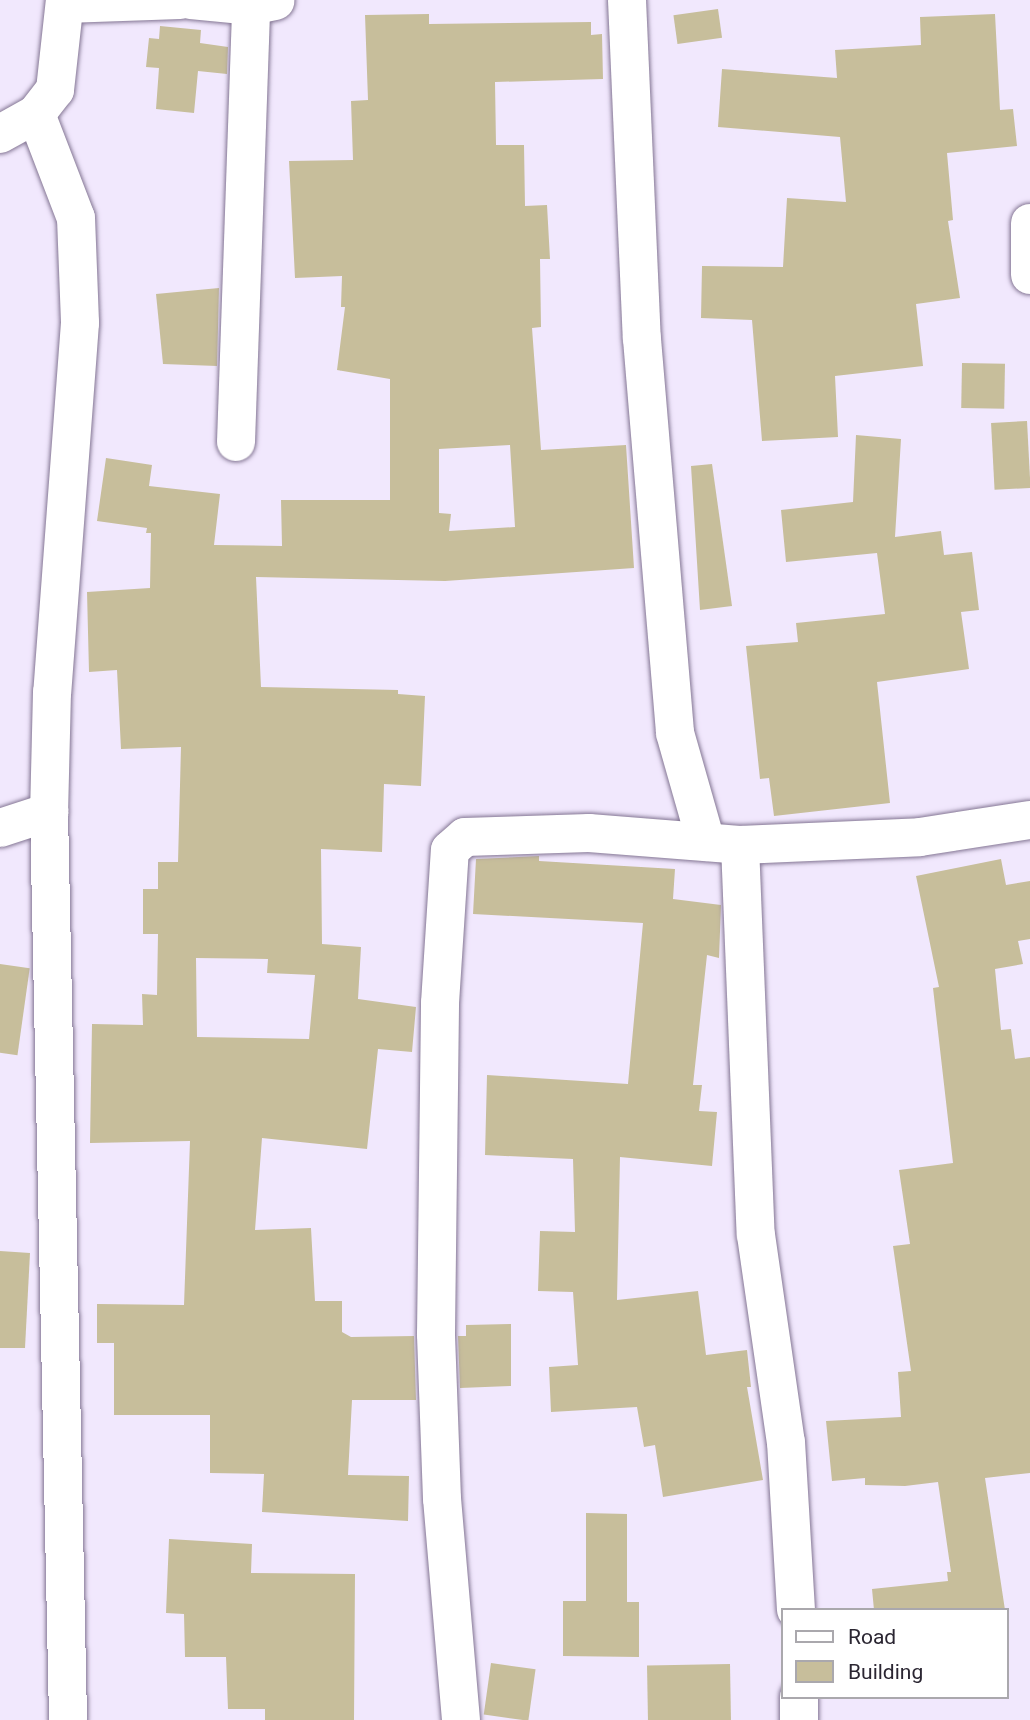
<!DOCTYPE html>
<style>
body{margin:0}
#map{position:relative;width:1030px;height:1720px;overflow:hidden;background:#f1e8fd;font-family:Roboto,sans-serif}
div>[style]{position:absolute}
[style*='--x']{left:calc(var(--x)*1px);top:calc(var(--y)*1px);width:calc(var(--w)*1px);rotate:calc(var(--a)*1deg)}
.building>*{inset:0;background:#c7be9b;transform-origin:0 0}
.roads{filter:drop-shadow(0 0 2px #847694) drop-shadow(0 0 2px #847694)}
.street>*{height:38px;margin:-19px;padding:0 19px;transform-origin:19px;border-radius:19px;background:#fff}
span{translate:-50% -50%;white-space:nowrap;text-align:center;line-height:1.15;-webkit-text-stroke:6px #fff;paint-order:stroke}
.legend{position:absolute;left:781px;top:1608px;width:228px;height:91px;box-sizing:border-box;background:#fff;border:2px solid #aaa8ad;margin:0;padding:9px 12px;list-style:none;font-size:21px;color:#2b2632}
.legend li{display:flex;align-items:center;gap:14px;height:35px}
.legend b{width:35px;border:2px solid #aaa8ad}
</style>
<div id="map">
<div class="building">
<div style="left:718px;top:9px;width:29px;height:45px;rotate:82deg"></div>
<div style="clip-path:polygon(evenodd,429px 14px,429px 24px,591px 22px,591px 35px,602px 34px,603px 79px,495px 82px,496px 145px,524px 145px,525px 206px,547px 205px,550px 259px,540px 259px,541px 327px,532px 328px,541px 450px,626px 445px,634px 568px,445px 581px,256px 577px,261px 687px,398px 690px,398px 694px,425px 696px,421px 786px,384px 784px,382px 852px,321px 849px,322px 944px,361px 947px,358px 999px,416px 1007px,412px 1052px,378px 1049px,367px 1149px,262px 1138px,255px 1230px,311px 1228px,315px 1301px,342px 1301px,342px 1332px,351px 1337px,414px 1336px,416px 1400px,352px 1400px,348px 1475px,409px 1476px,408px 1521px,262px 1512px,264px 1474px,210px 1473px,210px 1415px,114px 1415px,114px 1343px,97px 1343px,97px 1304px,184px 1305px,190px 1141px,90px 1143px,92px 1024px,143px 1025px,142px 994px,157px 995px,158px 934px,143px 934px,143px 889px,158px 889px,158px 862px,178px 862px,181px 747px,121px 749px,117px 670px,89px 672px,87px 592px,150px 588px,151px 533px,146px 533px,147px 528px,97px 521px,106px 458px,152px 465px,149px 486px,220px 494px,214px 545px,282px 546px,281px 500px,390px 500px,390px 379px,337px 370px,345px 307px,341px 307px,342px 276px,295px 278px,289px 161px,353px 160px,351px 101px,368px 100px,365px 15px,429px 14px,510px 445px,515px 527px,449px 531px,451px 514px,439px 513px,439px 449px,510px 445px,429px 14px,196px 958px,268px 959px,267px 973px,315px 975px,309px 1039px,197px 1037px,196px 958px)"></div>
<div style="clip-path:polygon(995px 14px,1000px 110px,1013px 109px,1017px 146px,947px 153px,953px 220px,948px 221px,960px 298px,916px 304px,923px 366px,835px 376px,838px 437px,762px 441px,752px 320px,701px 318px,702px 266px,783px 267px,787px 198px,846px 202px,840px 137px,718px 127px,722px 69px,837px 78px,835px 50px,921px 45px,920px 17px)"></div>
<div style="clip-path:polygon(160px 26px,201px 30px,200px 43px,228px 47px,227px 74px,198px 71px,194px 113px,156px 109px,159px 68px,146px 67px,149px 38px,159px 39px)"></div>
<div style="clip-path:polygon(219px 288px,217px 366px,163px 364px,156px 294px)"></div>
<div style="left:962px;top:363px;width:43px;height:45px;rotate:1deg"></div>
<div style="left:1027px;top:421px;width:67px;height:36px;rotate:87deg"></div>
<div style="clip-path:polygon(856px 435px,901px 439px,895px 537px,941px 531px,944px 555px,972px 552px,979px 610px,961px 612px,969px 669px,877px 682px,890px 803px,774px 816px,769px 778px,760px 779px,746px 646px,798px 642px,796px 623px,885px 614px,877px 553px,786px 562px,781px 510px,853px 502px)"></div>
<div style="clip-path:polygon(712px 464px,732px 606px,700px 610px,691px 466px)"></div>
<div style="clip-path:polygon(539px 856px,539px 861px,675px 869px,673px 899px,721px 905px,719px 958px,707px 955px,693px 1085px,702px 1085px,699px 1111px,717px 1112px,712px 1166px,620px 1157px,617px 1300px,698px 1291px,706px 1355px,747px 1350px,751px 1387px,747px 1387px,763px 1480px,663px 1497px,655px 1445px,644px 1447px,637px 1407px,551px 1412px,549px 1367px,578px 1365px,573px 1292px,538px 1291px,540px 1231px,575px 1232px,573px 1159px,485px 1155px,487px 1075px,628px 1084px,643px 923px,473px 914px,476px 859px)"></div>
<div style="clip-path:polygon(1001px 859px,1006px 885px,1030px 881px,1030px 939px,1018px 941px,1023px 964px,995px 969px,1001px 1030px,1011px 1029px,1015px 1059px,1030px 1057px,1030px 1473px,985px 1478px,1005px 1610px,874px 1610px,872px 1589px,948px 1581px,947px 1572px,951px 1572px,938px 1482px,905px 1486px,865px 1485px,865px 1478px,832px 1481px,826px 1421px,901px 1417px,898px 1372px,911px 1371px,893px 1246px,910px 1244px,899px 1170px,953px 1163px,933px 988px,939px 987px,916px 876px)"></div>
<div style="left:0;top:964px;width:30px;height:88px;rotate:8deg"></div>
<div style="clip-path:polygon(0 1251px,30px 1253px,25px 1348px,0 1348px)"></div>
<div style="clip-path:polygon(511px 1324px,511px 1386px,460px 1388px,458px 1336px,466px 1336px,466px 1325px)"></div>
<div style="clip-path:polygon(586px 1513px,627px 1514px,627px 1602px,639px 1602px,639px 1657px,563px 1656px,563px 1601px,586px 1601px)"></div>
<div style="clip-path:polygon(169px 1539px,252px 1544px,251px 1573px,355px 1574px,354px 1720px,265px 1720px,265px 1709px,228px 1709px,226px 1657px,185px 1657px,184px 1614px,166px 1613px)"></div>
<div style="left:491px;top:1663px;width:45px;height:52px;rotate:8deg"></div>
<div style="left:730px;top:1664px;width:56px;height:83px;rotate:89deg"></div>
</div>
<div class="roads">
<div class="street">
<div style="--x:191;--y:0;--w:60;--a:5.7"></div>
<div style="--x:251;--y:6;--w:25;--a:-12"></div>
<div style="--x:627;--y:0;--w:339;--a:87.5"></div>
<div style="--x:642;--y:339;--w:395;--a:85.2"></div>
<div style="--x:675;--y:733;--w:113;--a:74.1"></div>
<div style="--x:65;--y:4;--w:115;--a:-2"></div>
<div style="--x:36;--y:114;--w:111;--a:69"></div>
<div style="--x:76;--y:218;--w:105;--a:87.8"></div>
<div style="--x:80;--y:323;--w:370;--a:94.3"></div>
<div style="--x:52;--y:692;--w:120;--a:91.4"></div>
<div style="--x:49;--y:812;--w:908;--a:88.8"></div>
<div style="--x:0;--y:134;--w:41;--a:-29.1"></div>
<div style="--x:36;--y:114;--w:31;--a:-52"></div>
<div style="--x:55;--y:90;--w:91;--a:-83.7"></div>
<div style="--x:1030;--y:223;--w:52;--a:90"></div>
<div style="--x:236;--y:442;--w:436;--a:-88"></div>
<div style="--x:0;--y:828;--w:52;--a:-18.1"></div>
<div style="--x:740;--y:845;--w:390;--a:87.7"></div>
<div style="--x:756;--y:1235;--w:209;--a:81.8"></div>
<div style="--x:786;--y:1442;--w:168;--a:86.6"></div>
<div style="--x:799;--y:1697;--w:23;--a:90"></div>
<div style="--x:461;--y:1720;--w:222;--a:-94.9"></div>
<div style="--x:442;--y:1499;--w:165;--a:-92.1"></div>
<div style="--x:436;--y:1334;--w:331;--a:-89.3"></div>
<div style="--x:440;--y:1003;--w:153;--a:-86.3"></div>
<div style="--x:450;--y:850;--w:20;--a:-41"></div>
<div style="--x:465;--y:837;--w:124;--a:-1.8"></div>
<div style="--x:589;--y:833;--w:151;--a:4.5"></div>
<div style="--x:740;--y:845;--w:180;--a:-2.5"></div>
<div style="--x:920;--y:837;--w:111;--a:-8.8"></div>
</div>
</div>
<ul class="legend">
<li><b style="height:9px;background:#fff"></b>Road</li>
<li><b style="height:19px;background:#c7be9b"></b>Building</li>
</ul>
</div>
